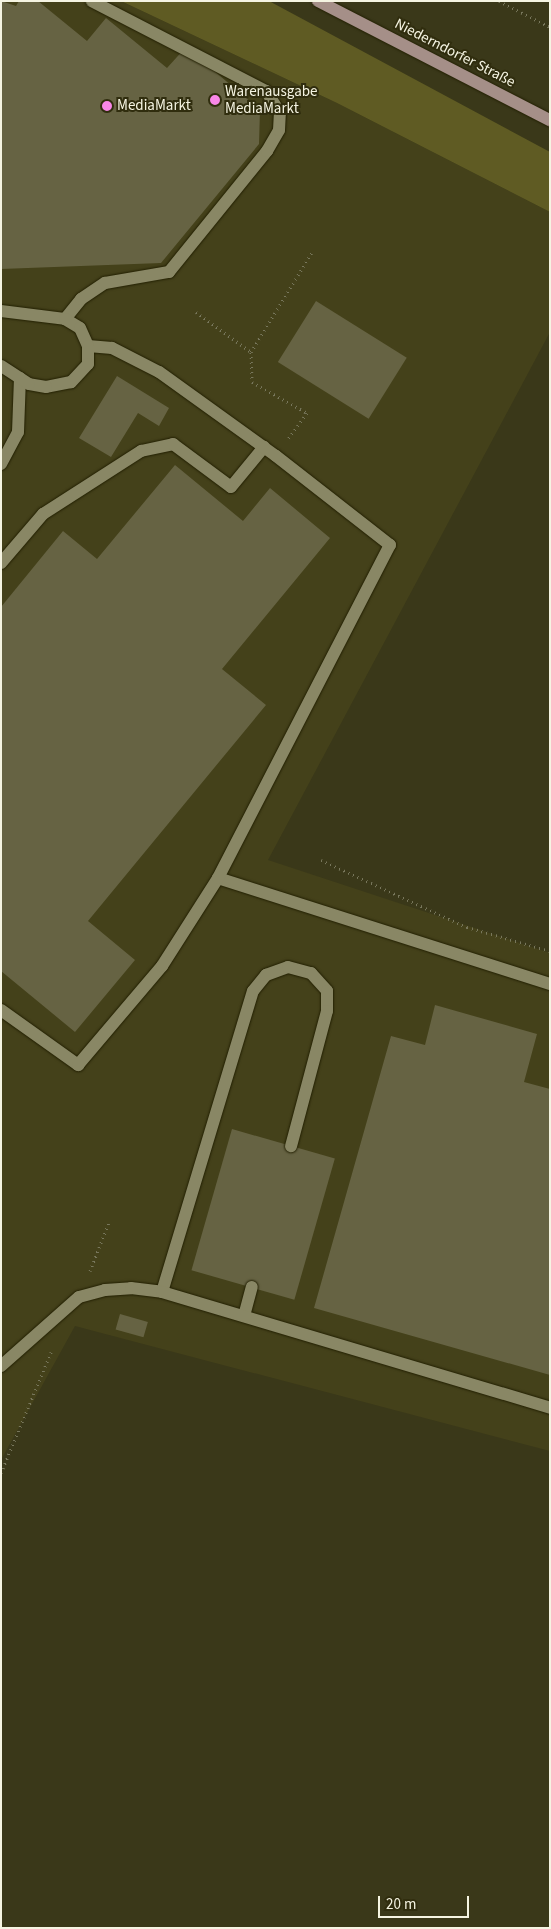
<!DOCTYPE html>
<meta charset="utf-8">
<style>
body{margin:0}
#map{position:relative;width:551px;height:1929px;overflow:hidden;background:#3a3819;font-family:"Source Sans 3",sans-serif}
div>[style]{position:absolute}
[style*='--x']{left:calc(var(--x)*1px);top:calc(var(--y)*1px);width:calc(var(--w)*1px);rotate:calc(var(--a)*1deg)}
.built>*{inset:0;background:#44411a}
.green>*{inset:0;background:#5f5b23}
.building>*{inset:0;background:#666343;transform-origin:0 0}
.path>*{height:3px;margin-top:-1.5px;transform-origin:0;background:repeating-linear-gradient(90deg,#78775c 0 1px,transparent 0 5px)}
.roads{filter:drop-shadow(0 0 1px #221f01) drop-shadow(0 0 1px #221f01)}
.service>*{height:12px;margin:-6px;padding:0 6px;transform-origin:6px;border-radius:6px;background:#898765}
.minor>*{height:12px;margin:-6px;padding:0 6px;transform-origin:6px;border-radius:6px;background:#898765}
.secondary>*{height:12px;margin:-6px;padding:0 6px;transform-origin:6px;border-radius:6px;background:#a58f88}
.dots>*{width:14px;height:14px;translate:-50% -50%;box-sizing:border-box;border:2px solid #302d0e;border-radius:50%}
span{translate:-50% -50%;white-space:nowrap;text-align:center;line-height:1.15;-webkit-text-stroke:4px #302d0e;paint-order:stroke}
.street-label{font-size:15px;color:#f5f4e2}
.poi-label{font-size:15px;color:#f5f4e2}
.left{translate:0 -50%;text-align:left}
.frame{position:absolute;inset:0;border:2px solid #f5f4e2;pointer-events:none}
.scale{position:absolute;left:378px;top:1896px;width:91px;height:22px;box-sizing:border-box;border:2px solid #f5f4e2;border-top:0;padding-left:6px;font-size:15px;line-height:18px;white-space:nowrap;color:#f5f4e2;-webkit-text-stroke:4px #302d0e;paint-order:stroke}
</style>
<div id="map">
<div class="built">
<div style="clip-path:polygon(1px 1px,121px 1px,337px 103px,550px 212px,550px 332px,268px 860px,550px 953px,550px 1451px,75px 1326px,1px 1460px)"></div>
</div>
<div class="green">
<div style="clip-path:polygon(121px 1px,269px 1px,550px 152px,550px 212px,337px 103px)"></div>
</div>
<div class="building">
<div style="clip-path:polygon(1px 1px,16px 6px,19px 1px,38px 1px,87px 41px,106px 18px,167px 68px,186px 47px,260px 110px,259px 144px,161px 263px,1px 269px)"></div>
<div style="left:316px;top:301px;width:107px;height:72px;rotate:32deg"></div>
<div style="clip-path:polygon(117px 376px,169px 408px,159px 426px,138px 413px,111px 457px,79px 438px)"></div>
<div style="clip-path:polygon(175px 465px,243px 521px,270px 488px,330px 538px,222px 669px,266px 705px,88px 921px,135px 960px,75px 1032px,1px 971px,1px 607px,63px 531px,97px 559px)"></div>
<div style="clip-path:polygon(435px 1005px,537px 1034px,524px 1082px,550px 1089px,550px 1375px,314px 1308px,391px 1036px,425px 1045px)"></div>
<div style="left:232px;top:1129px;width:107px;height:147px;rotate:16deg"></div>
<div style="left:120px;top:1314px;width:29px;height:16px;rotate:16deg"></div>
</div>
<div class="path">
<div style="--x:499;--y:1;--w:57;--a:27"></div>
<div style="--x:196;--y:312;--w:68;--a:36"></div>
<div style="--x:251;--y:352;--w:117;--a:-58.6"></div>
<div style="--x:251;--y:352;--w:30;--a:88"></div>
<div style="--x:252;--y:382;--w:63;--a:29.4"></div>
<div style="--x:307;--y:413;--w:32;--a:126"></div>
<div style="--x:321;--y:860;--w:161;--a:24.7"></div>
<div style="--x:467;--y:927;--w:86;--a:16.1"></div>
<div style="--x:90;--y:1271;--w:53;--a:-68.8"></div>
<div style="--x:1;--y:1473;--w:131;--a:-67.5"></div>
</div>
<div class="roads">
<div class="service">
<div style="--x:65;--y:319;--w:26;--a:-51"></div>
<div style="--x:81;--y:299;--w:29;--a:-34"></div>
<div style="--x:105;--y:283;--w:65;--a:-9.8"></div>
<div style="--x:169;--y:272;--w:156;--a:-51"></div>
<div style="--x:267;--y:151;--w:24;--a:-60"></div>
<div style="--x:279;--y:130;--w:17;--a:-87"></div>
<div style="--x:280;--y:113;--w:26;--a:-122"></div>
<div style="--x:266;--y:91;--w:196;--a:-152.7"></div>
<div style="--x:1;--y:464;--w:36;--a:-62"></div>
<div style="--x:18;--y:432;--w:54;--a:-87.9"></div>
<div style="--x:1;--y:563;--w:65;--a:-49.4"></div>
<div style="--x:43;--y:514;--w:117;--a:-32.7"></div>
<div style="--x:141;--y:451;--w:33;--a:-12"></div>
<div style="--x:173;--y:444;--w:72;--a:36.6"></div>
<div style="--x:231;--y:487;--w:52;--a:-50.5"></div>
<div style="--x:218;--y:878;--w:349;--a:17.7"></div>
<div style="--x:1;--y:1010;--w:95;--a:35.5"></div>
<div style="--x:78;--y:1065;--w:130;--a:-49.7"></div>
<div style="--x:162;--y:966;--w:104;--a:-57.5"></div>
<div style="--x:218;--y:878;--w:375;--a:-62.7"></div>
<div style="--x:390;--y:545;--w:145;--a:-142"></div>
<div style="--x:276;--y:456;--w:144;--a:-144.3"></div>
<div style="--x:159;--y:372;--w:53;--a:-152.9"></div>
<div style="--x:112;--y:348;--w:24;--a:-175"></div>
<div style="--x:162;--y:1292;--w:314;--a:-73.2"></div>
<div style="--x:253;--y:991;--w:21;--a:-51"></div>
<div style="--x:266;--y:975;--w:23;--a:-20"></div>
<div style="--x:288;--y:967;--w:24;--a:15"></div>
<div style="--x:311;--y:973;--w:24;--a:48"></div>
<div style="--x:327;--y:991;--w:20;--a:90"></div>
<div style="--x:327;--y:1011;--w:140;--a:104.9"></div>
<div style="--x:244;--y:1316;--w:30;--a:-75"></div>
<div style="--x:1;--y:1366;--w:104;--a:-41.5"></div>
<div style="--x:79;--y:1297;--w:27;--a:-15"></div>
<div style="--x:105;--y:1290;--w:26;--a:-4"></div>
<div style="--x:131;--y:1288;--w:31;--a:7"></div>
<div style="--x:162;--y:1292;--w:405;--a:16.6"></div>
</div>
<div class="minor">
<div style="--x:1;--y:311;--w:64;--a:7.1"></div>
<div style="--x:65;--y:319;--w:17;--a:31"></div>
<div style="--x:80;--y:328;--w:20;--a:66"></div>
<div style="--x:88;--y:346;--w:18;--a:90"></div>
<div style="--x:88;--y:364;--w:25;--a:133"></div>
<div style="--x:71;--y:382;--w:25;--a:169"></div>
<div style="--x:46;--y:387;--w:17;--a:-170"></div>
<div style="--x:29;--y:384;--w:33;--a:-147"></div>
</div>
<div class="secondary">
<div style="--x:318;--y:1;--w:261;--a:27.2"></div>
</div>
</div>
<div class="dots">
<div style="left:215px;top:100px;background:#f987e8"></div>
<div style="left:107px;top:106px;background:#f987e8"></div>
</div>
<div class="street-label">
<span style="left:455px;top:53px;rotate:27deg">Niederndorfer Straße</span>
</div>
<div class="poi-label">
<span class="left" style="left:225px;top:100px">Warenausgabe<br>MediaMarkt</span>
<span class="left" style="left:117px;top:106px">MediaMarkt</span>
</div>
<div class="frame"></div>
<div class="scale">20 m</div>
</div>
